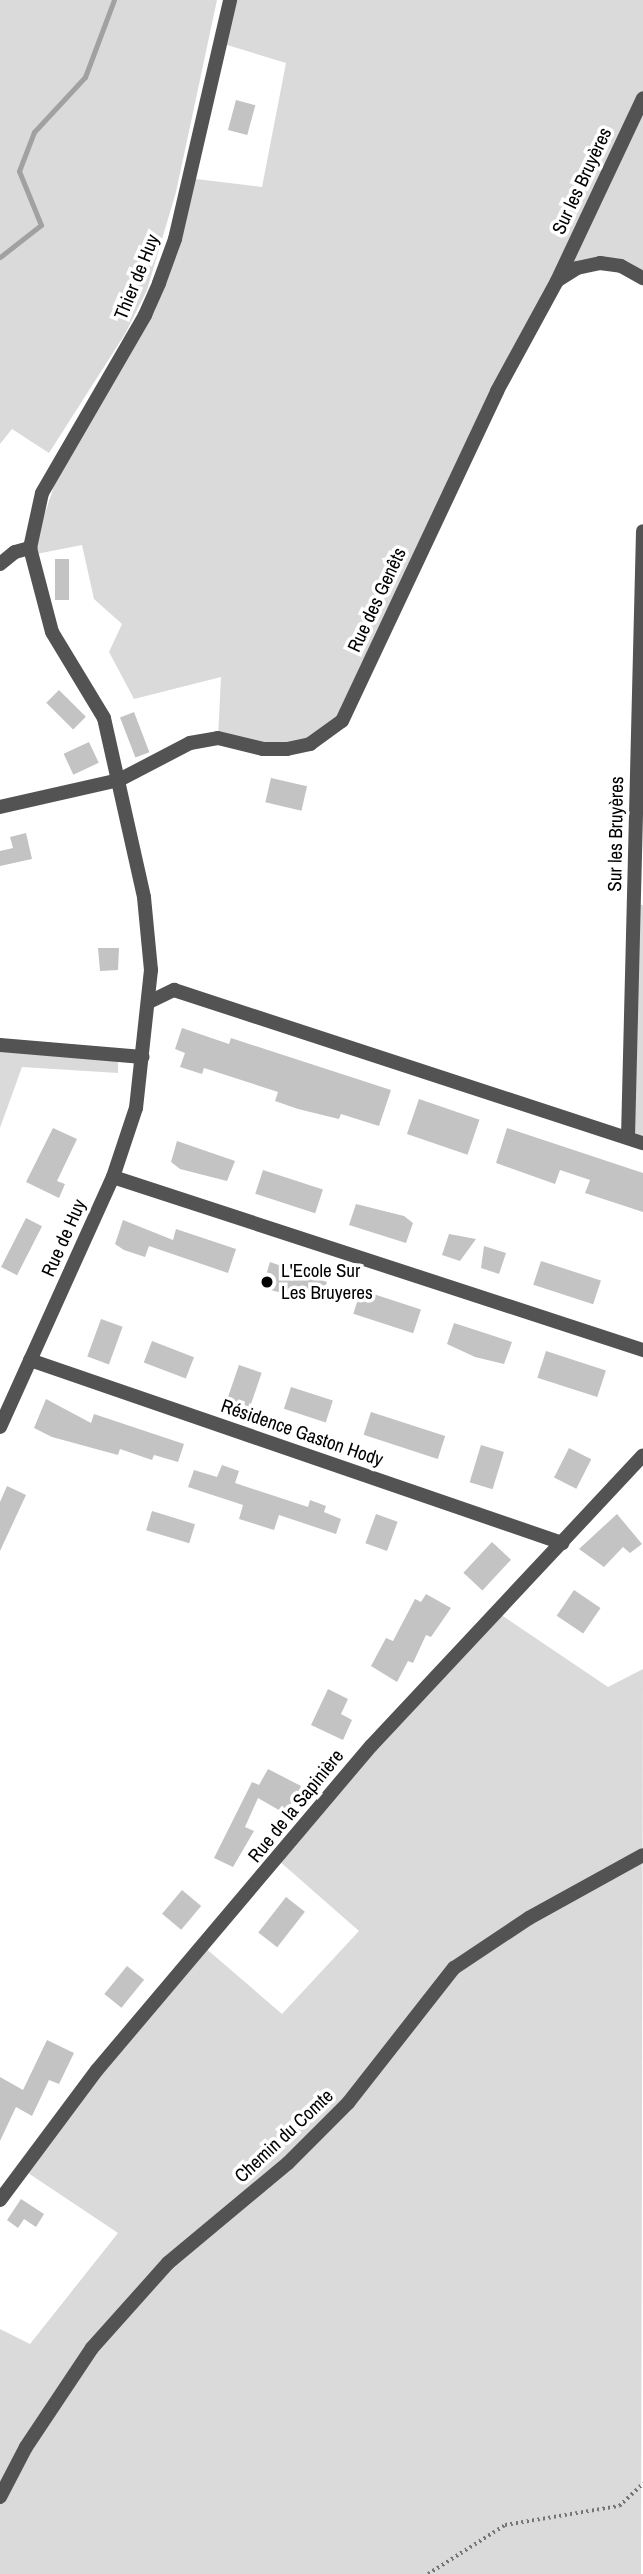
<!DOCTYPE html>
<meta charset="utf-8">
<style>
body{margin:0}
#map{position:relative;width:643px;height:2574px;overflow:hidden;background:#fff;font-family:"Archivo Narrow",sans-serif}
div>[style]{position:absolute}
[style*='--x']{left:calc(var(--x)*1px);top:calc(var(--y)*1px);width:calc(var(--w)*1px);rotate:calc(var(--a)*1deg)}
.green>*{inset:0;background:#dadada}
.stream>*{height:5px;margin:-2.5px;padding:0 2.5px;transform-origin:2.5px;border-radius:2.5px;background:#a1a1a1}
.building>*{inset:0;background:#c3c3c3;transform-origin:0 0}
.path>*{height:3.5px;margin-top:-1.75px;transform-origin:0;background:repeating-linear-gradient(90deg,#757575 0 2px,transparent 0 5.5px)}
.street>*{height:14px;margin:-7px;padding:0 7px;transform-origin:7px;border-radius:7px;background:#535353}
.dots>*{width:19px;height:19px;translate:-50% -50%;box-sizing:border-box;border:4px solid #fff;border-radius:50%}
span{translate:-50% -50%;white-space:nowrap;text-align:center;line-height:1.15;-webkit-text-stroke:7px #fff;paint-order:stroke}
.street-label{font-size:19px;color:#000}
.poi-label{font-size:19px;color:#000}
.left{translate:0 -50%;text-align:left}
</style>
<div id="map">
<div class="green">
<div style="clip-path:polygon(0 0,217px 0,176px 192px,147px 290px,125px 334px,49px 453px,12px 429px,0 444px)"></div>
<div style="clip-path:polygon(230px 0,643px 0,643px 278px,600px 263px,557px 281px,342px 721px,310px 744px,263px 749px,218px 738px,221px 677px,134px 699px,109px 652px,122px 624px,94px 599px,82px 545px,31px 555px,64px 456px,145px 315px,188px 178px,262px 187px,286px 63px,217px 42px)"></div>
<div style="clip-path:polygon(634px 904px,643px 905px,643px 1143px,628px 1137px)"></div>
<div style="clip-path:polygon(0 1045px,118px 1055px,118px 1073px,22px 1067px,0 1128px)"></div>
<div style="clip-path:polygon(497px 1612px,608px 1687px,643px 1669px,641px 2574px,0 2574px,0 2329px,30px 2344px,118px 2233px,22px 2169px,203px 1946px,282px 2014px,359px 1931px,278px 1860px)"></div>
</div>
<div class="stream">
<div style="--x:0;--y:257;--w:52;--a:-38"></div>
<div style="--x:41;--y:225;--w:58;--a:-112.2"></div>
<div style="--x:19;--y:171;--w:42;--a:-69"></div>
<div style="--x:34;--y:132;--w:75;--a:-47.2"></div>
<div style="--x:85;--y:77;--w:82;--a:-69.4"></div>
</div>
<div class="building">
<div style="left:236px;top:100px;width:20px;height:31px;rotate:15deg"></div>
<div style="left:55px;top:559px;width:14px;height:41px"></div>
<div style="left:59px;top:690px;width:38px;height:18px;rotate:45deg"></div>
<div style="left:134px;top:712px;width:43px;height:15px;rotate:69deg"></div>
<div style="left:89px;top:742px;width:23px;height:28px;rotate:65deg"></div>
<div style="left:271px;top:778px;width:37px;height:25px;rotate:13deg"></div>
<div style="clip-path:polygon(26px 833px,32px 859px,0 866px,0 851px,13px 848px,10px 837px)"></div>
<div style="clip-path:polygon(98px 948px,119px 948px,118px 970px,100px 971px)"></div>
<div style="clip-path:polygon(182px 1028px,229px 1044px,231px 1038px,391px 1090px,379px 1126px,341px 1114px,339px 1119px,298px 1109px,275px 1101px,278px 1092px,204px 1068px,202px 1074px,180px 1067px,185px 1053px,175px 1049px)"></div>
<div style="left:419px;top:1099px;width:64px;height:37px;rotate:19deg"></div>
<div style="clip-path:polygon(53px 1128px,77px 1139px,57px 1181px,65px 1184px,59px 1198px,26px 1182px)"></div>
<div style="clip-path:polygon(507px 1128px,643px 1173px,643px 1212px,585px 1193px,590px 1180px,560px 1170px,555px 1184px,496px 1163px)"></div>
<div style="clip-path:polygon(177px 1141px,235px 1161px,227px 1181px,180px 1169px,171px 1162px)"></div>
<div style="left:263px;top:1170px;width:63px;height:25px;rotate:18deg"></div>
<div style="clip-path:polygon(356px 1204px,404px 1216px,413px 1223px,406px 1243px,349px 1225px)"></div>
<div style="left:26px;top:1218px;width:18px;height:55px;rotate:27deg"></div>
<div style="clip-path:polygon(123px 1220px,173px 1240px,176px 1229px,236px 1249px,228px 1273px,149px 1246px,145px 1257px,124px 1250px,115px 1244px)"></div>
<div style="clip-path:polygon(449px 1234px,476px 1239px,460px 1261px,442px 1255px)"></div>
<div style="clip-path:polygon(484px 1246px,506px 1253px,499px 1274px,481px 1268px)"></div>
<div style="left:541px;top:1261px;width:63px;height:25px;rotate:18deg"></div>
<div style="clip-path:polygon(270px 1262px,327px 1282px,319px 1302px,262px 1288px)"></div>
<div style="left:361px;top:1290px;width:63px;height:25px;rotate:18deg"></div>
<div style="left:101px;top:1319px;width:23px;height:40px;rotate:20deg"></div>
<div style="clip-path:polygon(454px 1323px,512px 1342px,504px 1364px,475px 1357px,447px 1344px)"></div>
<div style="left:152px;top:1341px;width:45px;height:23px;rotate:21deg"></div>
<div style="left:546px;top:1351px;width:63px;height:28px;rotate:18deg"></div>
<div style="left:239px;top:1365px;width:24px;height:40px;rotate:19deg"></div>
<div style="left:291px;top:1387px;width:44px;height:23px;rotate:18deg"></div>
<div style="clip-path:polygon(46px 1399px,91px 1423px,94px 1414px,184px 1444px,178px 1462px,154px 1455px,152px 1460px,120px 1449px,118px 1455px,52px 1437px,34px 1428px)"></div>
<div style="left:371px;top:1412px;width:78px;height:24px;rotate:18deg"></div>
<div style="left:481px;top:1445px;width:24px;height:39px;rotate:17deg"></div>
<div style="left:569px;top:1448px;width:25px;height:33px;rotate:27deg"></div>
<div style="clip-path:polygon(222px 1465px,239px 1471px,235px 1483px,308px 1507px,310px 1500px,326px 1506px,324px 1512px,341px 1519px,336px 1534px,279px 1515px,274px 1530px,239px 1519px,243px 1505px,188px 1487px,194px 1470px,217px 1477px)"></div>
<div style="clip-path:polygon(7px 1486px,26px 1495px,0 1551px,0 1502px)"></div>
<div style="left:152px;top:1511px;width:45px;height:20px;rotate:17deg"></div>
<div style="left:376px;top:1514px;width:23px;height:31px;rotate:20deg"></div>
<div style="clip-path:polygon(617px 1514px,642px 1544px,630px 1553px,623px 1547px,604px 1567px,579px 1549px)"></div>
<div style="left:492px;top:1542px;width:26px;height:42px;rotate:43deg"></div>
<div style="left:574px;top:1590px;width:32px;height:31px;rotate:34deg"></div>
<div style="clip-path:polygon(426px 1594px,451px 1608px,431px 1637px,426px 1635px,413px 1663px,408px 1661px,397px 1682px,371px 1666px,386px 1638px,393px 1641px,415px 1599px,421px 1602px)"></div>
<div style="clip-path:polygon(328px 1689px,348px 1699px,341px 1714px,352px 1720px,343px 1740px,311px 1725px)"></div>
<div style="clip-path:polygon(268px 1769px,301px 1786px,296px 1797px,284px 1813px,258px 1798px,245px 1827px,254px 1831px,233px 1867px,214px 1858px,252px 1782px,259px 1785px)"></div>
<div style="left:182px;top:1890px;width:25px;height:31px;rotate:40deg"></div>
<div style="left:286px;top:1897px;width:24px;height:45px;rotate:38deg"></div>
<div style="left:127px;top:1966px;width:22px;height:36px;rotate:39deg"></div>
<div style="clip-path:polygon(47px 2040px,74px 2053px,59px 2084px,49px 2080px,32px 2116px,16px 2107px,0 2141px,0 2077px,23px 2090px)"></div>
<div style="clip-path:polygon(21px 2199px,44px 2214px,36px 2227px,24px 2219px,18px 2228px,7px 2220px)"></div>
</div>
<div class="path">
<div style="--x:428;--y:2574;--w:91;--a:-32.5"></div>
<div style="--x:505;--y:2525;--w:116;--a:-9.5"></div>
<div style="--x:619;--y:2506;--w:33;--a:-43"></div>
</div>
<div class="street">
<div style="--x:558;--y:280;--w:22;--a:-32"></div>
<div style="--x:577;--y:268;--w:24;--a:-12"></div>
<div style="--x:600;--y:263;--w:21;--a:8"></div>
<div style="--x:621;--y:266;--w:25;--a:29"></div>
<div style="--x:0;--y:564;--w:19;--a:-39"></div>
<div style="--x:15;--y:552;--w:16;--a:-15"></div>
<div style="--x:0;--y:807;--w:122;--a:-12.8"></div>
<div style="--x:119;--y:780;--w:80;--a:-27.5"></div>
<div style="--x:190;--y:743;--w:28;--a:-10"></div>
<div style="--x:218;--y:738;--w:46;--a:13.7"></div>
<div style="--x:263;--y:749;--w:24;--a:0"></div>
<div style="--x:287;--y:749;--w:24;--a:-12"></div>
<div style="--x:310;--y:744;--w:39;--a:-36"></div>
<div style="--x:342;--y:721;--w:365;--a:-64.8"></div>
<div style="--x:497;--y:391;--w:125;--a:-61.4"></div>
<div style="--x:557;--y:281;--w:202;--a:-64.8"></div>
<div style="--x:149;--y:1002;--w:28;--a:-26"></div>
<div style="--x:174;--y:990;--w:493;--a:18.1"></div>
<div style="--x:0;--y:1045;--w:143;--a:4.8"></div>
<div style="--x:628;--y:1137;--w:606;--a:-88.58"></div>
<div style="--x:113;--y:1177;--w:558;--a:18.08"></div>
<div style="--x:30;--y:1360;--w:563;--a:18.98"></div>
<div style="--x:0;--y:1427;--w:274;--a:-65.7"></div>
<div style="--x:113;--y:1177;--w:73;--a:-71.6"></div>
<div style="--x:136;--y:1108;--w:139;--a:-83.8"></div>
<div style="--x:151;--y:970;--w:73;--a:-95.5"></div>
<div style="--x:144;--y:897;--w:183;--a:-102.6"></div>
<div style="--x:104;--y:718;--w:100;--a:-121.2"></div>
<div style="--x:52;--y:632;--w:87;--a:-104.7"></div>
<div style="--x:30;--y:548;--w:56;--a:-77.7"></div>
<div style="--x:42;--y:493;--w:206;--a:-59.9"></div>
<div style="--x:145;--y:315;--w:35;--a:-66"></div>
<div style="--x:159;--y:283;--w:47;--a:-70"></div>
<div style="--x:175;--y:239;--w:245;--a:-77"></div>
<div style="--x:0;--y:2200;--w:162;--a:-53.3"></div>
<div style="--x:97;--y:2070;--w:424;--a:-49.8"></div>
<div style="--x:371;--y:1746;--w:398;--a:-46.9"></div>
<div style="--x:0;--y:2497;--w:56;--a:-62.5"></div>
<div style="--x:26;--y:2447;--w:119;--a:-56.3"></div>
<div style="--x:92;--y:2348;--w:114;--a:-48.2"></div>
<div style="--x:168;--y:2263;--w:156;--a:-39.8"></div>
<div style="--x:288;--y:2163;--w:85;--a:-45"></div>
<div style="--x:348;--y:2103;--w:172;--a:-51.9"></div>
<div style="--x:454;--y:1968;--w:90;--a:-33.7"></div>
<div style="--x:529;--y:1918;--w:130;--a:-28.9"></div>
</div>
<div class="dots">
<div style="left:267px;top:1282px;background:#000"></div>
</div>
<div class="street-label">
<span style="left:582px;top:181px;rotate:-65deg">Sur les Bruyères</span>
<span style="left:137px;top:277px;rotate:-68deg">Thier de Huy</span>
<span style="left:377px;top:600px;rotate:-65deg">Rue des Genêts</span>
<span style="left:616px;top:834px;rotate:-89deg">Sur les Bruyères</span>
<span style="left:64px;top:1238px;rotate:-66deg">Rue de Huy</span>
<span style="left:302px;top:1433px;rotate:19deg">Résidence Gaston Hody</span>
<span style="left:296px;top:1806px;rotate:-51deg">Rue de la Sapinière</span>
<span style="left:284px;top:2136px;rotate:-43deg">Chemin du Comte</span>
</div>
<div class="poi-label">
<span class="left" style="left:281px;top:1282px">L'Ecole Sur<br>Les Bruyeres</span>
</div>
</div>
